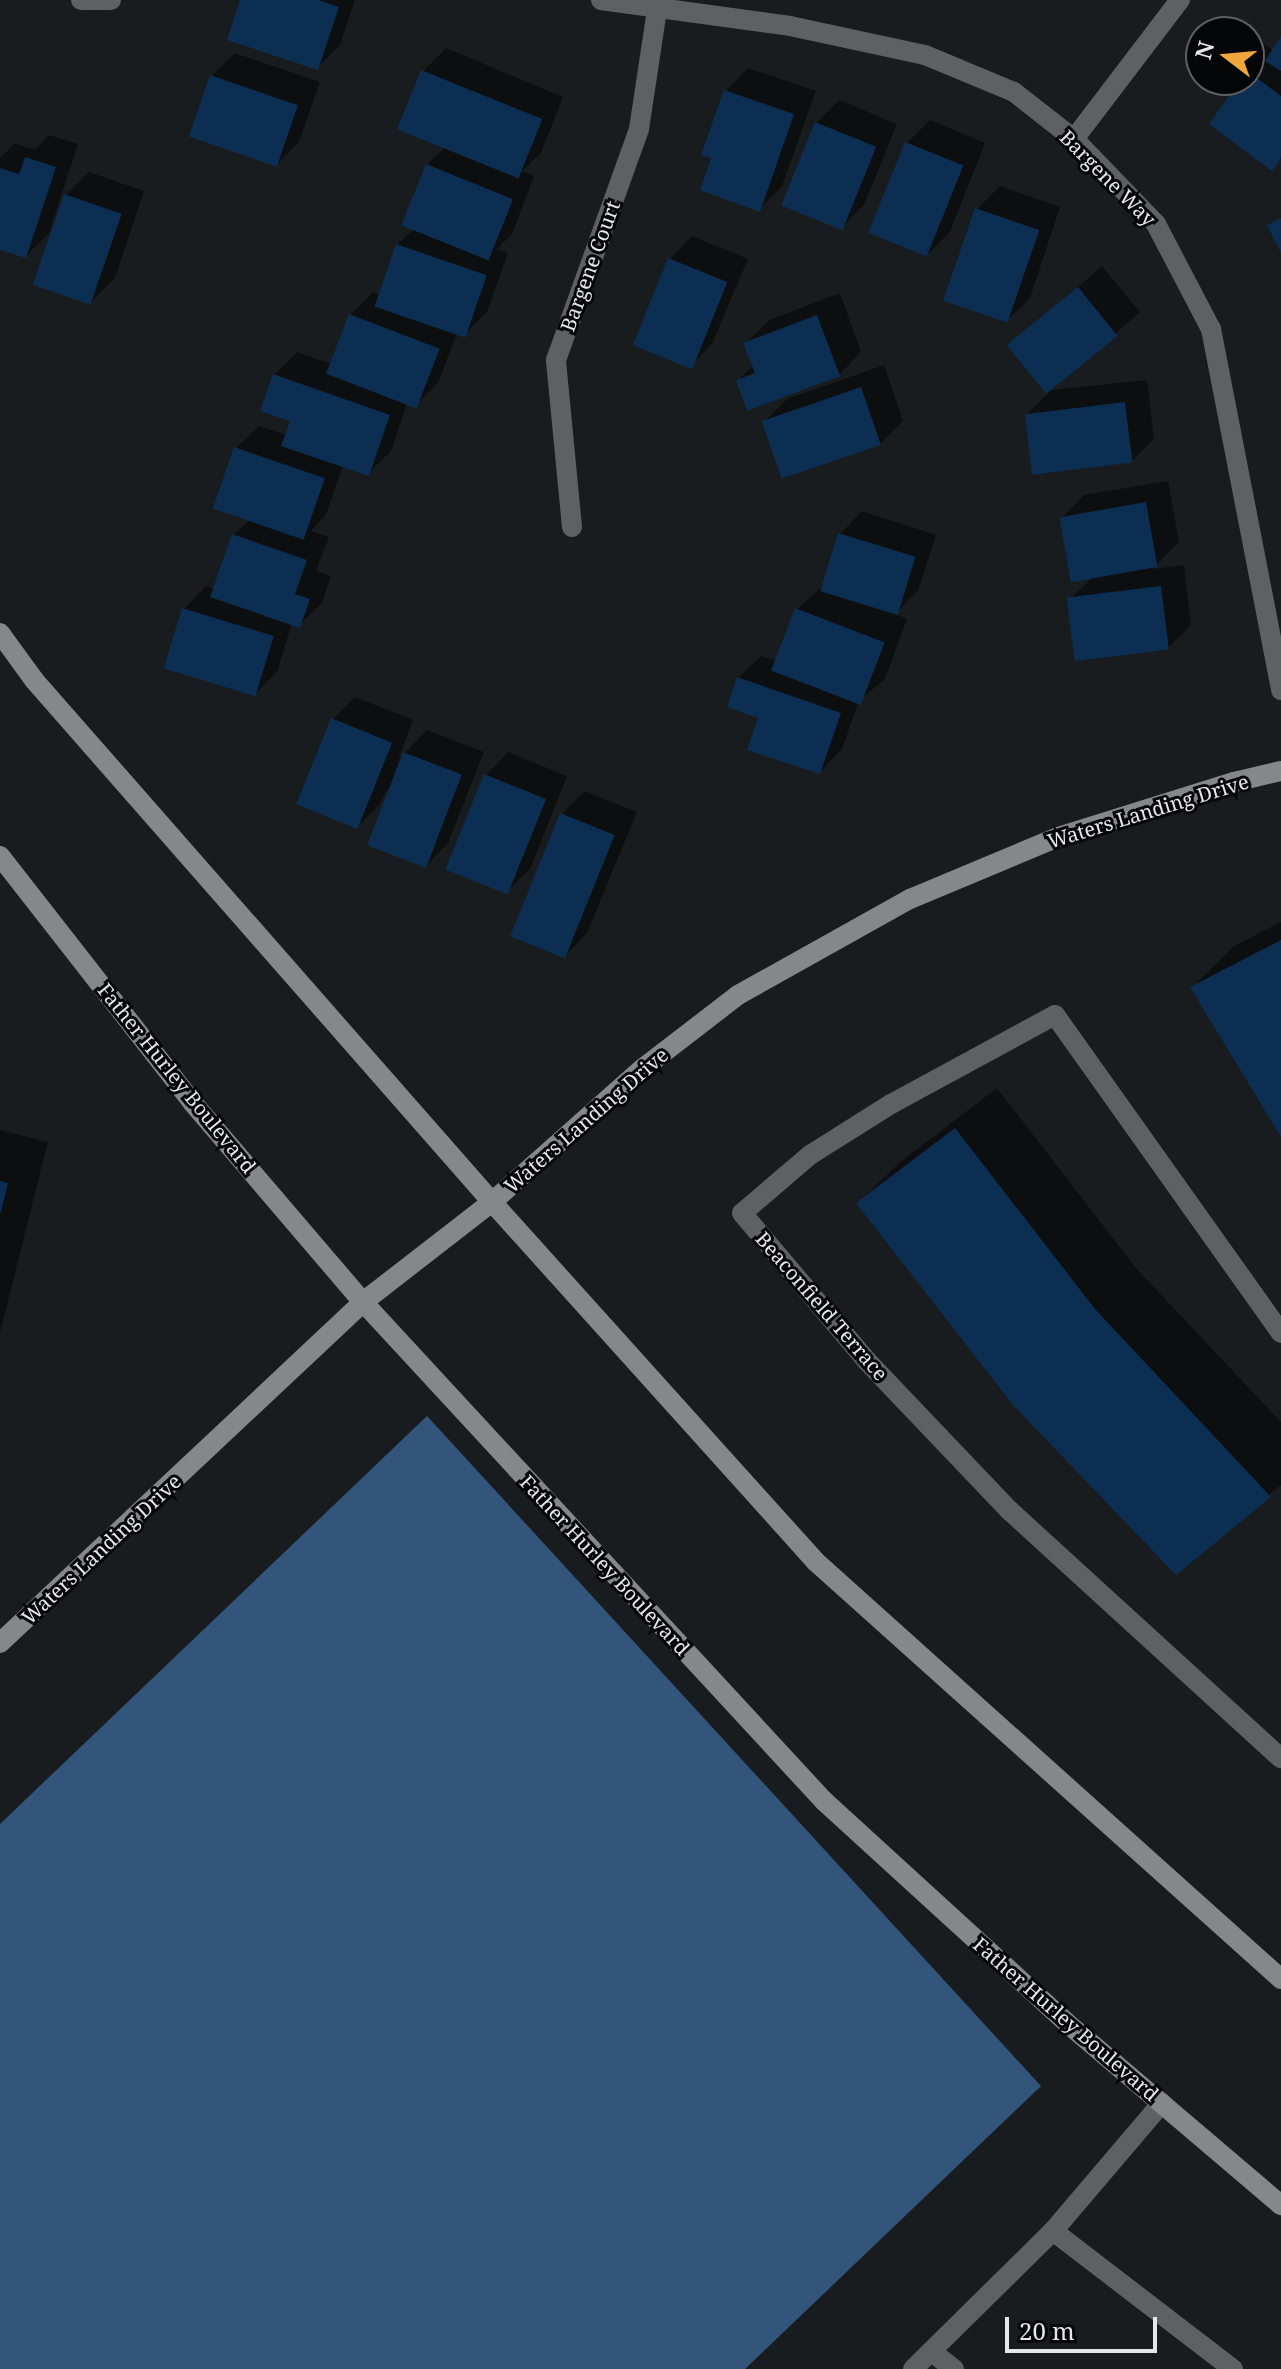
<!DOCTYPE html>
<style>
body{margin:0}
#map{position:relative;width:1281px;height:2369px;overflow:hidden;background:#191c1f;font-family:"Noto Serif",serif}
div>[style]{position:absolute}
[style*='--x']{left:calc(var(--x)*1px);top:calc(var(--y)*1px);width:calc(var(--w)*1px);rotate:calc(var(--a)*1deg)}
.forest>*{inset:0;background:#33557b}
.shadow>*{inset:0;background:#0007}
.building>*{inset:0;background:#0c2e52;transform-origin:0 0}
.lane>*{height:20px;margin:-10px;padding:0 10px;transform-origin:10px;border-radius:10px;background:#5e6062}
.street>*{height:20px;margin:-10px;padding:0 10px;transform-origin:10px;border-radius:10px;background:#5e6062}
.secondary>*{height:20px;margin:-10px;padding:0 10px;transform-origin:10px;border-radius:10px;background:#85878b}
span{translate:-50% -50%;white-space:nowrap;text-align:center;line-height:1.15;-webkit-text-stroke:6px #050608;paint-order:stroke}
.street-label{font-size:20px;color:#e5e7e9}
.north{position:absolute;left:1185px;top:16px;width:80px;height:80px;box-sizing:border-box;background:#050608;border:2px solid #5f6062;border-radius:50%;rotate:286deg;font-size:22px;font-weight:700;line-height:32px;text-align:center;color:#e5e7e9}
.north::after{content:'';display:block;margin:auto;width:28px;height:36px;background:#efa73d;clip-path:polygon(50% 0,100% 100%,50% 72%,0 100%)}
.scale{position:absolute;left:1005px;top:2317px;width:152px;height:36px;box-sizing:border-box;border:4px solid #e5e7e9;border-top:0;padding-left:10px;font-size:24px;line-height:28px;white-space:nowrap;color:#e5e7e9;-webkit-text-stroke:6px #050608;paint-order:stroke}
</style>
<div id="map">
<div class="forest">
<div style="clip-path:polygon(427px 1416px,1041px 2086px,745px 2369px,0 2369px,0 1824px)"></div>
</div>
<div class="shadow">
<div style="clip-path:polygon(242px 0,355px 0,340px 45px,317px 68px)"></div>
<div style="clip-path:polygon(1257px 38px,1274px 51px,1281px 39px,1281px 159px,1271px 168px,1220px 80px,1249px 80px,1249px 46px)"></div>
<div style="clip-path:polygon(446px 48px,563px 97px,541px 153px,522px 171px,534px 176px,512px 234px,497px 249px,508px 253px,487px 312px,464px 335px,457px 333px,438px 383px,415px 406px,407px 403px,391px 451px,368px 474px,343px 465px,326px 515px,311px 531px,329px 537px,316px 571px,331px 576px,322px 603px,299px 625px,292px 623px,277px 672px,254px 695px,184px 609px,206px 586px,215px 589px,234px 535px,250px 519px,236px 448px,259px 426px,287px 435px,292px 420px,274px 375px,297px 352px,331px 364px,350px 315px,373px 292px,380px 295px,397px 245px,415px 228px,427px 165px,446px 146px,423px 71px)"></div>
<div style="clip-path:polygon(235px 53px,320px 82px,299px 142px,276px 165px,212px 76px)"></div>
<div style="clip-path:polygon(748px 68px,816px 91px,782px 186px,759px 209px,714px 157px,726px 91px)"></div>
<div style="clip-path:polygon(839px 100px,897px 124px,864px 205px,841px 228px,816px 123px)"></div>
<div style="clip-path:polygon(930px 120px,985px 143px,950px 232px,927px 255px,907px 143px)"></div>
<div style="clip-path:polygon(49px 135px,78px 144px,49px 233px,26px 256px,0 247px,0 158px,15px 143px,35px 150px)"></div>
<div style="clip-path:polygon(89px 172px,144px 191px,115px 278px,92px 301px,66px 195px)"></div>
<div style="clip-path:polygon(1000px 186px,1060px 207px,1030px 298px,1007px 321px,977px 209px)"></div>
<div style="clip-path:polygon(692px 236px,748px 259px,712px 344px,690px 367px,635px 344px,670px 259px)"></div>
<div style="clip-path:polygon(1102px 266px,1140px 312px,1050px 390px,1147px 380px,1154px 439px,1131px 462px,1028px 413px,1048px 393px,1010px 346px)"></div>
<div style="clip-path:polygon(840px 293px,861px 352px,839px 375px,738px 380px,754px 365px,746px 343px,769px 320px)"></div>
<div style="clip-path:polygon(884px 365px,903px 421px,880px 444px,764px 422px,787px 399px)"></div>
<div style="clip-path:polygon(1168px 481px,1179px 542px,1152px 569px,1184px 565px,1191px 625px,1168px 648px,1069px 600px,1094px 576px,1062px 518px,1084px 495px)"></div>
<div style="clip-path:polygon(862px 511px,936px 535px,918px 591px,895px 614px,907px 619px,885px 679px,859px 701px,842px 749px,820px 772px,761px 717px,738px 678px,761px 656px,778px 661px,797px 609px,822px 587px,840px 534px)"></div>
<div style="clip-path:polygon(355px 697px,413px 720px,398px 760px,427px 730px,484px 752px,448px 843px,426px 866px,389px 792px,386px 790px,380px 804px,357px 827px,332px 720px)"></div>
<div style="clip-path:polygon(508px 752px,567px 776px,530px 869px,507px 891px,486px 775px)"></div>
<div style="clip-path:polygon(585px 791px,637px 812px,587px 933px,565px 956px,562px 814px)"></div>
<div style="clip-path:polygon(1281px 922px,1281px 1133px,1192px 988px,1234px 946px)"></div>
<div style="clip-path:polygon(997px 1088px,1136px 1268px,1281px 1422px,1281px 1485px,1176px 1572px,858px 1203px,900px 1162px)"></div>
<div style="clip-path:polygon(0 1130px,48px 1142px,0 1333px)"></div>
</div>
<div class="building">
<div style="clip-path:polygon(240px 0,318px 0,339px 7px,318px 70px,227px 40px)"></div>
<div style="clip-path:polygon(1281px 36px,1281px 71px,1265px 61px)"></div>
<div style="left:421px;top:70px;width:131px;height:64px;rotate:22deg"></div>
<div style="clip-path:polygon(1249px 72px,1281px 96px,1281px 158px,1272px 171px,1209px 124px,1229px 96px,1214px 84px,1217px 80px,1249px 80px)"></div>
<div style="left:210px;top:75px;width:93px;height:65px;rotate:19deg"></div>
<div style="clip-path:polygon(724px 90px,794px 114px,760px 212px,700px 190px,711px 158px,701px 155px)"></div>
<div style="left:815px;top:122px;width:66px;height:90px;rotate:22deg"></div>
<div style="left:905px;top:142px;width:63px;height:98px;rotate:22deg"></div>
<div style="clip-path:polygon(25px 157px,56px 167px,26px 258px,0 250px,0 168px,19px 174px)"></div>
<div style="left:426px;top:164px;width:94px;height:66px;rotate:22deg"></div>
<div style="left:64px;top:194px;width:61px;height:96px;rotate:19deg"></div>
<div style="left:975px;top:208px;width:68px;height:98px;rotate:19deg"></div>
<div style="clip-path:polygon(1281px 218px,1281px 253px,1267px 225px)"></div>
<div style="left:396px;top:244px;width:96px;height:66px;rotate:19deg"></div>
<div style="left:668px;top:258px;width:64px;height:94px;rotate:22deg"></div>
<div style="left:1078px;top:287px;width:63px;height:92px;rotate:51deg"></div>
<div style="left:349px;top:314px;width:97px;height:64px;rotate:21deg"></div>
<div style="clip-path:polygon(817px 315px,840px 376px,747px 411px,736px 380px,755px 373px,743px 343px)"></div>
<div style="clip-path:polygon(273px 374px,390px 415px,369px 476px,281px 446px,290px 421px,260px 411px)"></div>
<div style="left:861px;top:387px;width:61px;height:105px;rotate:71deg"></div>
<div style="left:1125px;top:402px;width:61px;height:101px;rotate:83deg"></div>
<div style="left:234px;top:447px;width:96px;height:65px;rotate:19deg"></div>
<div style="left:1146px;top:502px;width:66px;height:88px;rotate:80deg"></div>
<div style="left:838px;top:533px;width:81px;height:61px;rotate:17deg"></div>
<div style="clip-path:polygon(232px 534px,307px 560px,295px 594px,310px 599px,300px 628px,210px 597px)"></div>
<div style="left:1161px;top:586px;width:64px;height:95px;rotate:83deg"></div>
<div style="left:182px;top:608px;width:96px;height:63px;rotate:17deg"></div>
<div style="left:795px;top:608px;width:96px;height:67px;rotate:21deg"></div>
<div style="clip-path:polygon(737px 677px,841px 713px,820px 774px,747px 750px,758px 718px,727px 707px)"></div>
<div style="left:331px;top:718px;width:66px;height:93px;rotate:22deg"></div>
<div style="left:403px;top:752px;width:63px;height:100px;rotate:21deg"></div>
<div style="left:484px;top:774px;width:67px;height:103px;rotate:22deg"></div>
<div style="left:560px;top:813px;width:59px;height:133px;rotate:22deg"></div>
<div style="clip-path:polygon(1281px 940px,1281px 1137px,1190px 987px)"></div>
<div style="clip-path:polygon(955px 1128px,1095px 1309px,1271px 1497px,1176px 1575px,1013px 1405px,856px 1203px)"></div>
<div style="clip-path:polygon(0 1181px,8px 1183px,1px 1212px,0 1212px)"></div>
</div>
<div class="lane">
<div style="--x:1053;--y:2231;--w:227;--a:37.5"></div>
<div style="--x:932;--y:2352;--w:28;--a:38"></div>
<div style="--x:913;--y:2369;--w:197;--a:-44.6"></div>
<div style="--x:1053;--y:2231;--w:168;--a:-49.6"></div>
</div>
<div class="street">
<div style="--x:81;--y:0;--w:30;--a:0"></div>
<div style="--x:601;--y:0;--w:191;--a:7.8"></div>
<div style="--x:790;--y:26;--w:138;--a:12.1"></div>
<div style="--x:925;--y:55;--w:96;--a:22.6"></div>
<div style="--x:1014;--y:92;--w:76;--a:38.1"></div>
<div style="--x:1074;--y:139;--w:118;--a:46"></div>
<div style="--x:1156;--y:224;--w:119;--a:62.4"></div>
<div style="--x:1211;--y:329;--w:368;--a:79"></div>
<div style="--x:1074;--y:139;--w:175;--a:-52.7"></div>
<div style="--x:572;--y:527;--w:168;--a:-95.5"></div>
<div style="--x:556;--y:360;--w:245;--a:-70.2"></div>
<div style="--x:639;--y:129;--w:120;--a:-81.4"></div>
<div style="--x:1281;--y:1333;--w:390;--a:-125.4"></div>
<div style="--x:1055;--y:1015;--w:187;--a:151.5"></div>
<div style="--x:891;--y:1104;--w:96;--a:147.8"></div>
<div style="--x:810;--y:1155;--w:89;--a:139.5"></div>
<div style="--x:742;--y:1213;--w:194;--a:49.8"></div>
<div style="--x:867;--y:1361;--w:206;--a:46.4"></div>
<div style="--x:1009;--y:1510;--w:368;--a:42.4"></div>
</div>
<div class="secondary">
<div style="--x:0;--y:633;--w:58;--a:54.1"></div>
<div style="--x:34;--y:680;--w:694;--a:48.74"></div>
<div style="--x:492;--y:1202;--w:483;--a:48"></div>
<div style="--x:815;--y:1561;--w:626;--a:41.89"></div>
<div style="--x:0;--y:856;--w:312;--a:52"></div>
<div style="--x:192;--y:1102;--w:263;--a:49.5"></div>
<div style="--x:363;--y:1302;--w:679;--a:47.27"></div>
<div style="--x:824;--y:1801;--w:329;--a:42.4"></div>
<div style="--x:1067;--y:2023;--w:281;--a:40.4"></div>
<div style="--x:0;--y:1643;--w:498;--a:-43.2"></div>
<div style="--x:363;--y:1302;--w:163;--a:-37.8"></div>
<div style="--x:492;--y:1202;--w:200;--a:-41.6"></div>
<div style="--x:642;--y:1069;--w:121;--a:-37.6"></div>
<div style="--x:738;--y:995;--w:197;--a:-29.2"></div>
<div style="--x:910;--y:899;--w:160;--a:-22.7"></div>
<div style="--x:1058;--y:837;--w:184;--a:-17.4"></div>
<div style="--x:1234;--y:782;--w:48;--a:-13.2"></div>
</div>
<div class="street-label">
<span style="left:1108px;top:178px;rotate:45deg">Bargene Way</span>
<span style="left:590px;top:266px;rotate:-70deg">Bargene Court</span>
<span style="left:1148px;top:811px;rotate:-17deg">Waters Landing Drive</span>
<span style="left:177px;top:1078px;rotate:51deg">Father Hurley Boulevard</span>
<span style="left:586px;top:1120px;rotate:-41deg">Waters Landing Drive</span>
<span style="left:822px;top:1306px;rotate:49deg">Beaconfield Terrace</span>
<span style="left:101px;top:1549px;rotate:-43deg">Waters Landing Drive</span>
<span style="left:605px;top:1565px;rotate:47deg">Father Hurley Boulevard</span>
<span style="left:1066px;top:2019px;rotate:41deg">Father Hurley Boulevard</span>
</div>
<div class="north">N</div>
<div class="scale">20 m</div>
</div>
